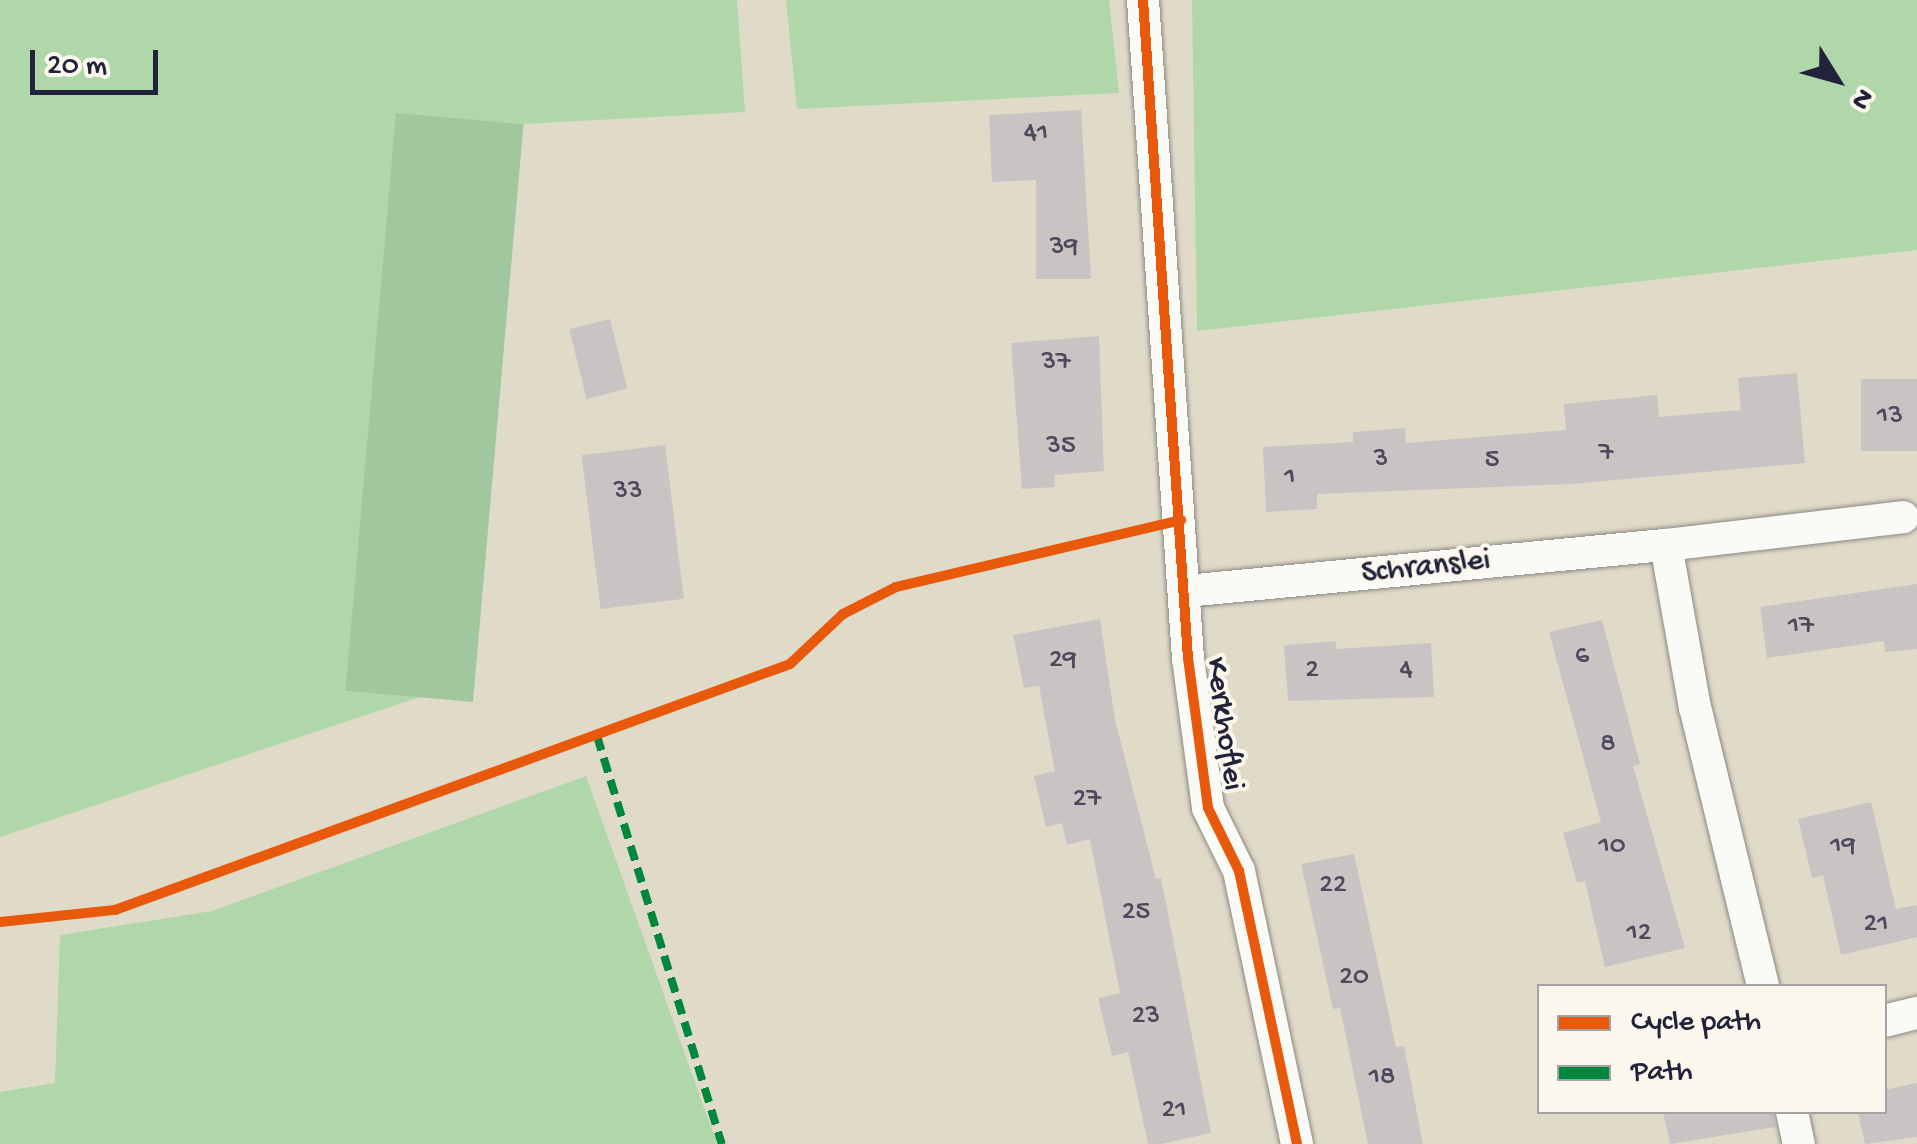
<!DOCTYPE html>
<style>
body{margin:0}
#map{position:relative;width:1917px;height:1144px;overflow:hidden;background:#e0dbc8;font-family:"Gochi Hand",sans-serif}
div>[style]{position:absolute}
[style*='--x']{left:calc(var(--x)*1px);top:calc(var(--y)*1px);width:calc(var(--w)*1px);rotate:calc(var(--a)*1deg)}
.green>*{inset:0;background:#b0d7aa}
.forest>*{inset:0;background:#a1c79e;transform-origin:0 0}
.building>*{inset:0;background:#cac3c3;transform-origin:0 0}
.roads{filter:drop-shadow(0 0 2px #8b8883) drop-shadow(0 0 2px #8b8883)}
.minor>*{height:32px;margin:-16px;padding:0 16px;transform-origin:16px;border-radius:16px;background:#fafaf7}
.quiet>*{height:8px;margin-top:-4px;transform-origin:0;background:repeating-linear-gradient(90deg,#00873e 0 15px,transparent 0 23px)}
.cycleway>*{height:10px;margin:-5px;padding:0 5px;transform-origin:5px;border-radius:5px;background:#e8590c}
span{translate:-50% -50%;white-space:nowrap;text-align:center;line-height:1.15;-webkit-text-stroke:8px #fbf7ec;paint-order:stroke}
.number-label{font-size:28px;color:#4c4a5d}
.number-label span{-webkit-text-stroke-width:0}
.street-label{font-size:32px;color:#22223b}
.legend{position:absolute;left:1537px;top:984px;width:350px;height:130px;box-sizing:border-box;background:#fbf7ec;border:2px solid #a4a2a5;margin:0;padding:12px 18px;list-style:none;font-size:30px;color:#22223b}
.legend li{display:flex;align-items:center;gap:20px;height:50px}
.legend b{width:50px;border:2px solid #a4a2a5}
.north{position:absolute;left:1787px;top:30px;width:100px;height:100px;-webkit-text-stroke:8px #fbf7ec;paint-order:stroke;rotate:127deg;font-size:28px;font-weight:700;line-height:40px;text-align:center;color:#22223b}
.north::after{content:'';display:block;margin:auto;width:35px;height:45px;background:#22223b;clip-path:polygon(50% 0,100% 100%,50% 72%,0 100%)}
.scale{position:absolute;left:30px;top:50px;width:128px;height:45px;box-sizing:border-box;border:5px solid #22223b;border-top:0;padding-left:12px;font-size:30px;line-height:35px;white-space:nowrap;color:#22223b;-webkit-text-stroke:8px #fbf7ec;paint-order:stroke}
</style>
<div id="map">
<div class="green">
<div style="clip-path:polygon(0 0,737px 0,745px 112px,524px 124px,397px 114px,438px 691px,0 837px)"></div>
<div style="clip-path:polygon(786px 0,1109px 0,1119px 93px,797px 109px)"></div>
<div style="clip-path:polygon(1192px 0,1917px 0,1917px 250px,1197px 331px)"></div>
<div style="clip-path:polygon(586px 776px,717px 1144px,0 1144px,0 1092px,55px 1083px,60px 935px,212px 911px)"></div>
</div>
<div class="forest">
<div style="left:396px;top:113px;width:128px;height:580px;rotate:5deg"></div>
</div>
<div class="building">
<div style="clip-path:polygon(1081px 110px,1091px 279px,1036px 279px,1036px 180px,992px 182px,989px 115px)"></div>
<div style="left:610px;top:319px;width:72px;height:42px;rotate:76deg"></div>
<div style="clip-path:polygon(1099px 336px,1104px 471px,1054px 475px,1055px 487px,1022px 489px,1011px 343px)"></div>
<div style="clip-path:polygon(1797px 373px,1805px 463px,1571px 484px,1317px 494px,1317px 509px,1266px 512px,1263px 447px,1353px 442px,1353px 432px,1405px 428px,1406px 443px,1566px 430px,1564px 404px,1657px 395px,1659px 417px,1741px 410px,1738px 378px)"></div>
<div style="left:1917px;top:379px;width:72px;height:56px;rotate:90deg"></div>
<div style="left:665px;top:445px;width:155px;height:84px;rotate:83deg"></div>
<div style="clip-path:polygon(1917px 584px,1917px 649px,1885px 652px,1884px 641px,1767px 658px,1760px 607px)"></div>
<div style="clip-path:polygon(1100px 619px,1115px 720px,1156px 879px,1161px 878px,1211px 1133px,1161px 1144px,1148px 1144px,1128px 1052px,1112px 1056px,1098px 998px,1120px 993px,1090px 839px,1067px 845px,1062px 823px,1046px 827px,1034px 776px,1055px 771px,1039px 686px,1024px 688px,1013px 635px)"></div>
<div style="clip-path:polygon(1602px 620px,1640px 764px,1633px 766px,1685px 948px,1605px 967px,1585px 881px,1577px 883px,1563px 833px,1601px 822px,1549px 632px)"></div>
<div style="clip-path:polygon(1336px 641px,1336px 649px,1431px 643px,1434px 697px,1288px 701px,1284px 645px)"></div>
<div style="clip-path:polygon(1871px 802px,1896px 909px,1917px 905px,1917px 937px,1841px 955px,1823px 875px,1812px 878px,1798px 819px)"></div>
<div style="clip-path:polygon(1354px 854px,1396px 1047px,1404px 1046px,1423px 1144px,1368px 1144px,1340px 1008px,1333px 1009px,1301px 864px)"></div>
<div style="clip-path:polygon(1917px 1083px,1917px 1137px,1865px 1144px,1858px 1112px,1884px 1112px,1884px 1090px)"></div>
<div style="clip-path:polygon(1663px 1112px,1773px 1112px,1775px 1127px,1670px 1144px)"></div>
</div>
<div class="roads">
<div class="minor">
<div style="--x:1143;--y:0;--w:660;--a:86.09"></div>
<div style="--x:1188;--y:658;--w:151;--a:82.4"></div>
<div style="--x:1208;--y:808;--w:70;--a:63.8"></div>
<div style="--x:1239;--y:871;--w:279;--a:78"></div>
<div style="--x:1666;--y:545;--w:239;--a:-6.7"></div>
<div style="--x:1186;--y:591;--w:482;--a:-5.5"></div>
<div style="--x:1666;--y:545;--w:165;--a:79.9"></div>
<div style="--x:1695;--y:707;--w:287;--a:76.3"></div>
<div style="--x:1884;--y:1021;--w:34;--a:-14"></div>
<div style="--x:1792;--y:1112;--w:33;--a:78"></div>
</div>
</div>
<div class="quiet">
<div style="--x:597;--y:736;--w:427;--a:73"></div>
</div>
<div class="cycleway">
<div style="--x:1143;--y:0;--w:660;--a:86.09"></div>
<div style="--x:1188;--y:658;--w:151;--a:82.4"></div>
<div style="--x:1208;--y:808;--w:70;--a:63.8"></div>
<div style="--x:1239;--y:871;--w:279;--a:78"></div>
<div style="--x:0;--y:922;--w:116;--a:-6"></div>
<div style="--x:115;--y:910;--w:718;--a:-20.02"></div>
<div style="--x:790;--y:664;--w:73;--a:-43.3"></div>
<div style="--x:843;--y:614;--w:59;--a:-27"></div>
<div style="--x:896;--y:587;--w:293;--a:-13.2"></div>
</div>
<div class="number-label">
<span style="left:1036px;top:134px">41</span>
<span style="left:1064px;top:248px">39</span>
<span style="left:1056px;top:363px">37</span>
<span style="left:1890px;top:417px">13</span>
<span style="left:1061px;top:447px">35</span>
<span style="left:1606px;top:454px">7</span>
<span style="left:1381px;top:460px">3</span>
<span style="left:1492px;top:461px">5</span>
<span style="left:1290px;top:478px">1</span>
<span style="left:628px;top:492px">33</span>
<span style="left:1801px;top:627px">17</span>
<span style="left:1582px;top:657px">6</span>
<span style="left:1063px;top:661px">29</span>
<span style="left:1312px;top:671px">2</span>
<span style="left:1406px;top:671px">4</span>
<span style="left:1608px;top:745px">8</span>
<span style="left:1087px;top:800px">27</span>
<span style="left:1612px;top:847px">10</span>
<span style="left:1843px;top:847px">19</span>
<span style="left:1333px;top:886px">22</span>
<span style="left:1136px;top:913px">25</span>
<span style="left:1876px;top:925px">21</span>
<span style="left:1639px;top:934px">12</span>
<span style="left:1354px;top:978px">20</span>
<span style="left:1146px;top:1017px">23</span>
<span style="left:1382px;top:1078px">18</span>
<span style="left:1174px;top:1111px">21</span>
</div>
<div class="street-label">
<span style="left:1426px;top:568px;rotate:-6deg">Schranslei</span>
<span style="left:1223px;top:724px;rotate:82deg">Kerkhoflei</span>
</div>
<ul class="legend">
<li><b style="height:12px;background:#e8590c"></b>Cycle path</li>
<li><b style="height:12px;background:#00873e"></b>Path</li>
</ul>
<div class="north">N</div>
<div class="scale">20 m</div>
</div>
